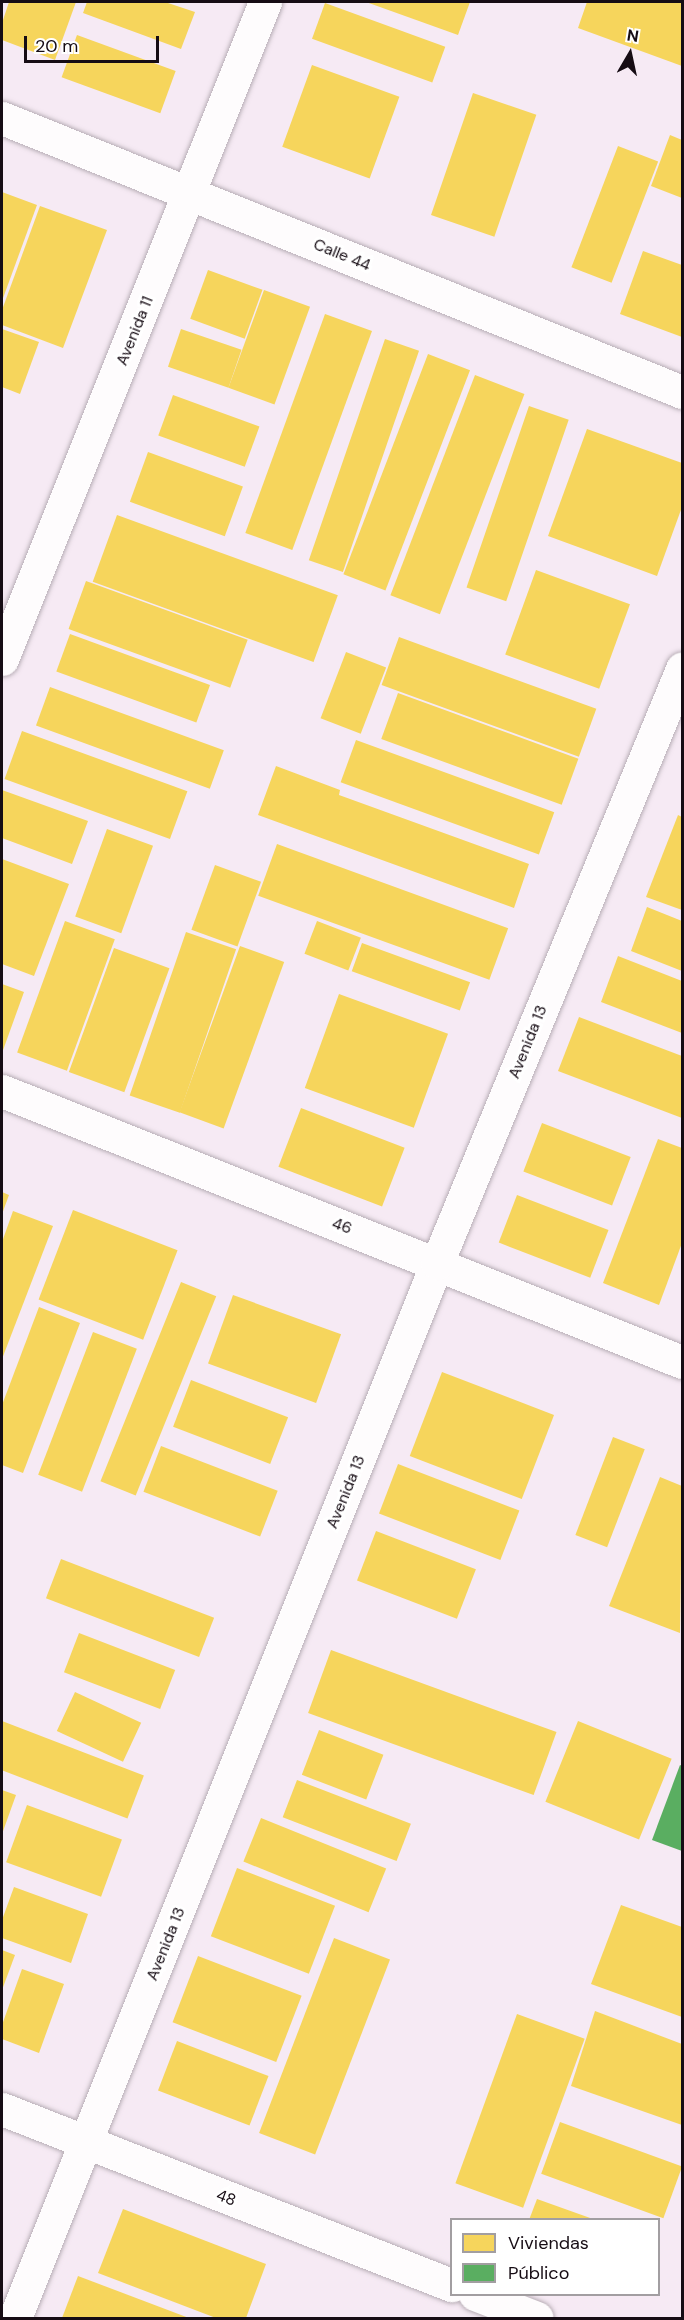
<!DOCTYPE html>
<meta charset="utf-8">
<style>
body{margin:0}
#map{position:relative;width:684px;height:2320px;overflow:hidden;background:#f6eaf4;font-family:"DM Sans",sans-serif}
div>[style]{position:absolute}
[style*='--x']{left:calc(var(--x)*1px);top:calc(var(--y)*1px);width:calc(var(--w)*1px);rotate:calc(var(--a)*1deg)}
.homes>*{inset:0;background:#f6d55c;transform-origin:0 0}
.public>*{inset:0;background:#5aae61}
.roads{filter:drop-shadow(0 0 2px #b8aeb6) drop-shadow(0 0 2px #b8aeb6)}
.street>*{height:33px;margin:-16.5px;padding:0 16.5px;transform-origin:16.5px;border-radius:16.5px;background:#fefcfd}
.secondary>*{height:33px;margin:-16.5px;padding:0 16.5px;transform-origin:16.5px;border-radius:16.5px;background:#fefcfd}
span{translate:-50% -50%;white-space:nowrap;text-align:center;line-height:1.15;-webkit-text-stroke:6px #fff;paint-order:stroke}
.street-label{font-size:16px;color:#160c14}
.frame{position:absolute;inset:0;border:3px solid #160c14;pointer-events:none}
.legend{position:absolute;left:450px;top:2218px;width:210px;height:78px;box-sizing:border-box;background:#fff;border:2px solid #a29ea1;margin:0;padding:8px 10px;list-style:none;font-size:18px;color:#160c14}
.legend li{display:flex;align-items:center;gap:12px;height:30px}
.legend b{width:30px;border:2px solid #a29ea1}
.north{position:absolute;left:600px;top:24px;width:60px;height:60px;-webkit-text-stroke:4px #fff;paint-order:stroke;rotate:9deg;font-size:16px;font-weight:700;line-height:24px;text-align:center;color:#160c14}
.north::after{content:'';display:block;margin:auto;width:21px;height:27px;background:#160c14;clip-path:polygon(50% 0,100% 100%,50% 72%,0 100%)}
.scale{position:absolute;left:24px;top:36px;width:135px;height:27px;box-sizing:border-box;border:3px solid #160c14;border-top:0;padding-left:8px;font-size:18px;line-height:21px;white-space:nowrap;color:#160c14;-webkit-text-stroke:4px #fff;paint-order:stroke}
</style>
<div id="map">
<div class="homes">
<div style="clip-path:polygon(9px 2px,76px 2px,55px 60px,2px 40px,2px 23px)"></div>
<div style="clip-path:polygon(87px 2px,165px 2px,195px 12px,181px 49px,83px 13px)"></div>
<div style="clip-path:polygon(366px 2px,470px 2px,458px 35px)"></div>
<div style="clip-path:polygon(587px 2px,682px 2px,682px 66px,578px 28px)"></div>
<div style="left:325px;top:3px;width:128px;height:38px;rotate:20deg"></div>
<div style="left:77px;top:35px;width:105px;height:45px;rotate:20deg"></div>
<div style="left:312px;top:65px;width:93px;height:87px;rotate:20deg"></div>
<div style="left:473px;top:93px;width:67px;height:129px;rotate:19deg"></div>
<div style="clip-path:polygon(670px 135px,682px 140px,682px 198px,651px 186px)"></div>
<div style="left:618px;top:146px;width:43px;height:130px;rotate:21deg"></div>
<div style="clip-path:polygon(2px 192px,37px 205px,2px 301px)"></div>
<div style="clip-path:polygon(40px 206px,107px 230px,63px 348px,2px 325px,2px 310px)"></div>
<div style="clip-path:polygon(643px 251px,682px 265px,682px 337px,620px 314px)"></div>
<div style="left:208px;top:270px;width:58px;height:52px;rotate:20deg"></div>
<div style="left:264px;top:290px;width:49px;height:104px;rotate:20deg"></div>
<div style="left:325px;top:314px;width:50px;height:233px;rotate:20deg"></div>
<div style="clip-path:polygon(2px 329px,39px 342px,20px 394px,2px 387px)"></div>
<div style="left:181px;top:329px;width:64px;height:40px;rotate:19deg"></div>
<div style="left:385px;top:339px;width:36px;height:234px;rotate:19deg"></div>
<div style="left:428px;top:354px;width:45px;height:236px;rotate:21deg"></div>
<div style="left:475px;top:375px;width:53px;height:236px;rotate:21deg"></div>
<div style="left:173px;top:395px;width:92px;height:43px;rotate:20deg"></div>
<div style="left:529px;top:406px;width:42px;height:192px;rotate:19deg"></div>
<div style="clip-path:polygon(587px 429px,682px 463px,682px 507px,657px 576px,548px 536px)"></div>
<div style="left:148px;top:452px;width:101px;height:53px;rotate:20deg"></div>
<div style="left:117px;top:515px;width:235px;height:71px;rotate:20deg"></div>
<div style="left:536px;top:570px;width:100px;height:90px;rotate:20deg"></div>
<div style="left:86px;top:581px;width:172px;height:51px;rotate:20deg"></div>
<div style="left:70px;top:634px;width:149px;height:40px;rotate:20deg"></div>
<div style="left:399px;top:637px;width:210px;height:51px;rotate:20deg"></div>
<div style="left:346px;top:652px;width:43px;height:71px;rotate:21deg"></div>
<div style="left:50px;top:687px;width:185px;height:41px;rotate:20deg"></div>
<div style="left:398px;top:693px;width:192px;height:49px;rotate:20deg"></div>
<div style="left:22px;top:731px;width:176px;height:51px;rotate:20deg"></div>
<div style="left:356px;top:740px;width:211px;height:45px;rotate:20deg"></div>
<div style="clip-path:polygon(276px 766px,340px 790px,339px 795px,529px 864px,514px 908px,258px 815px)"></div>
<div style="clip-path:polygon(2px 790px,88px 821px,72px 864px,2px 838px)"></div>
<div style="clip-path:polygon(678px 815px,682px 817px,682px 910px,646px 897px)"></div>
<div style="left:107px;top:829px;width:49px;height:93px;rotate:20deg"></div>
<div style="left:277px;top:844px;width:246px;height:55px;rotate:20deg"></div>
<div style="clip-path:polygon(2px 859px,69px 884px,34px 976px,2px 964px)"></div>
<div style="left:215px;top:865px;width:49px;height:69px;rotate:20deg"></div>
<div style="clip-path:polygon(647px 907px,682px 921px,682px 971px,631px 951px)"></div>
<div style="left:65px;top:921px;width:53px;height:140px;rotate:20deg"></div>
<div style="left:317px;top:921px;width:47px;height:35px;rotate:21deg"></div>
<div style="left:186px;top:932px;width:53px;height:173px;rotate:19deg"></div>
<div style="left:362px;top:943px;width:115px;height:30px;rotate:20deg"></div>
<div style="left:240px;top:946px;width:47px;height:177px;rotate:20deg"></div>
<div style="left:114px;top:948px;width:59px;height:132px;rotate:20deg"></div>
<div style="clip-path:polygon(618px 956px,682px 981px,682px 1033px,601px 1002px)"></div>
<div style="clip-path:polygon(2px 984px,24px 992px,2px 1053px)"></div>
<div style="left:339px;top:994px;width:116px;height:100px;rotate:20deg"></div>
<div style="clip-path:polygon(579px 1017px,682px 1056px,682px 1118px,558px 1071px)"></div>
<div style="left:301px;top:1108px;width:111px;height:63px;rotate:21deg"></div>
<div style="left:542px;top:1123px;width:95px;height:52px;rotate:21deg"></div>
<div style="clip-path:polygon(658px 1139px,682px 1148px,682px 1243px,659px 1305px,603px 1283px)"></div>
<div style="clip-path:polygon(2px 1192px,9px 1195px,2px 1214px)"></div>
<div style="left:517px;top:1195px;width:98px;height:51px;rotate:21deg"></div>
<div style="left:73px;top:1210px;width:112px;height:96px;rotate:21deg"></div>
<div style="clip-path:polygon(13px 1211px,53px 1226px,2px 1359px,2px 1242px)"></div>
<div style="left:181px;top:1282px;width:38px;height:215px;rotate:22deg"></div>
<div style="left:233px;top:1295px;width:115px;height:73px;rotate:20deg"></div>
<div style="clip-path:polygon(39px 1307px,80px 1323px,23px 1473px,2px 1465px,2px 1405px)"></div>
<div style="left:93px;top:1332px;width:47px;height:153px;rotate:21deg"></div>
<div style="left:442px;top:1372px;width:120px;height:90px;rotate:21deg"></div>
<div style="left:191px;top:1380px;width:104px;height:50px;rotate:21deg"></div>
<div style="left:613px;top:1437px;width:34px;height:105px;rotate:21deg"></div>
<div style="left:161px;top:1446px;width:125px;height:49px;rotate:21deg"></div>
<div style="left:398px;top:1464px;width:130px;height:53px;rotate:21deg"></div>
<div style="clip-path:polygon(660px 1477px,682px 1486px,680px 1633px,609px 1606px)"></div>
<div style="left:376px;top:1531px;width:107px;height:53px;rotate:21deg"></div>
<div style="left:61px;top:1559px;width:164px;height:42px;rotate:21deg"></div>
<div style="left:79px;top:1633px;width:103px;height:42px;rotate:21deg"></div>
<div style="left:331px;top:1650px;width:240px;height:67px;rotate:20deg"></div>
<div style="left:75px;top:1692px;width:73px;height:43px;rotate:25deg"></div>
<div style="left:2px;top:1721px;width:152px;height:46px;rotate:21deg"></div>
<div style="left:578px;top:1721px;width:101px;height:87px;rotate:22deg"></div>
<div style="left:319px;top:1730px;width:69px;height:48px;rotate:21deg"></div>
<div style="left:297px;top:1780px;width:122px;height:40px;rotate:21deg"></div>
<div style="clip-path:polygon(2px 1790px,16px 1795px,2px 1834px)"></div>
<div style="left:27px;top:1805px;width:101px;height:61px;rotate:20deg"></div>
<div style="left:261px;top:1818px;width:135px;height:47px;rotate:22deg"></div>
<div style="left:237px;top:1868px;width:105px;height:73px;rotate:21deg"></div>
<div style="clip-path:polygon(14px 1887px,88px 1914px,71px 1963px,2px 1938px,2px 1920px)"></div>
<div style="clip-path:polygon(621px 1905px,682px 1927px,682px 2017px,591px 1984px)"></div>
<div style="left:334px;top:1938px;width:60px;height:209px;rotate:21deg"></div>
<div style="clip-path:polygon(2px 1950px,15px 1955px,2px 1990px)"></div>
<div style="left:198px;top:1956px;width:111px;height:71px;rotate:21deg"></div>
<div style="clip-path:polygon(22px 1969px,64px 1984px,39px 2053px,2px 2039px,2px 2025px)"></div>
<div style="clip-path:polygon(595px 2011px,682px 2044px,682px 2125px,571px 2086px)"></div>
<div style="left:517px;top:2014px;width:72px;height:180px;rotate:20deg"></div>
<div style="left:177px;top:2041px;width:98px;height:53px;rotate:21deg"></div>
<div style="left:560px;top:2122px;width:130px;height:55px;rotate:20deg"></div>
<div style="clip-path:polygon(537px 2199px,593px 2219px,593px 2220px,529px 2220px)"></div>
<div style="clip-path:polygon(123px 2209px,266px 2264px,246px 2318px,216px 2318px,98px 2273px)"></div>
<div style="clip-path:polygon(78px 2276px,189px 2318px,62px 2318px)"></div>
</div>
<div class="public">
<div style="clip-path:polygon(680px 1765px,682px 1766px,682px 1851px,652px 1840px)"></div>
</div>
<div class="roads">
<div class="street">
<div style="--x:2;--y:118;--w:733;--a:21.95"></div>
<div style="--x:2;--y:659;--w:708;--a:-68.18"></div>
<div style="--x:2;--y:1091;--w:732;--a:21.73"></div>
<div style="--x:2;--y:2109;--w:483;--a:21.4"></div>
<div style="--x:475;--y:2294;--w:66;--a:21.2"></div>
</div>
<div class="secondary">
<div style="--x:15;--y:2318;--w:1136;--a:-68.2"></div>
<div style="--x:437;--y:1263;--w:643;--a:-67.59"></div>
</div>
</div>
<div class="street-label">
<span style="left:342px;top:255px;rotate:22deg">Calle 44</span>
<span style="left:135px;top:331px;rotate:-68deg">Avenida 11</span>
<span style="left:528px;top:1042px;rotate:-68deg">Avenida 13</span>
<span style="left:342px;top:1226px;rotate:21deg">46</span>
<span style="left:346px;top:1492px;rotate:-68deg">Avenida 13</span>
<span style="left:166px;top:1944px;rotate:-68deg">Avenida 13</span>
<span style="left:226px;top:2198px;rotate:21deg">48</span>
</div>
<div class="frame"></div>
<ul class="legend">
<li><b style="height:16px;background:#f6d55c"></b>Viviendas</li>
<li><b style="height:16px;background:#5aae61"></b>Público</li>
</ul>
<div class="north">N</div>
<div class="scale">20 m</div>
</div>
